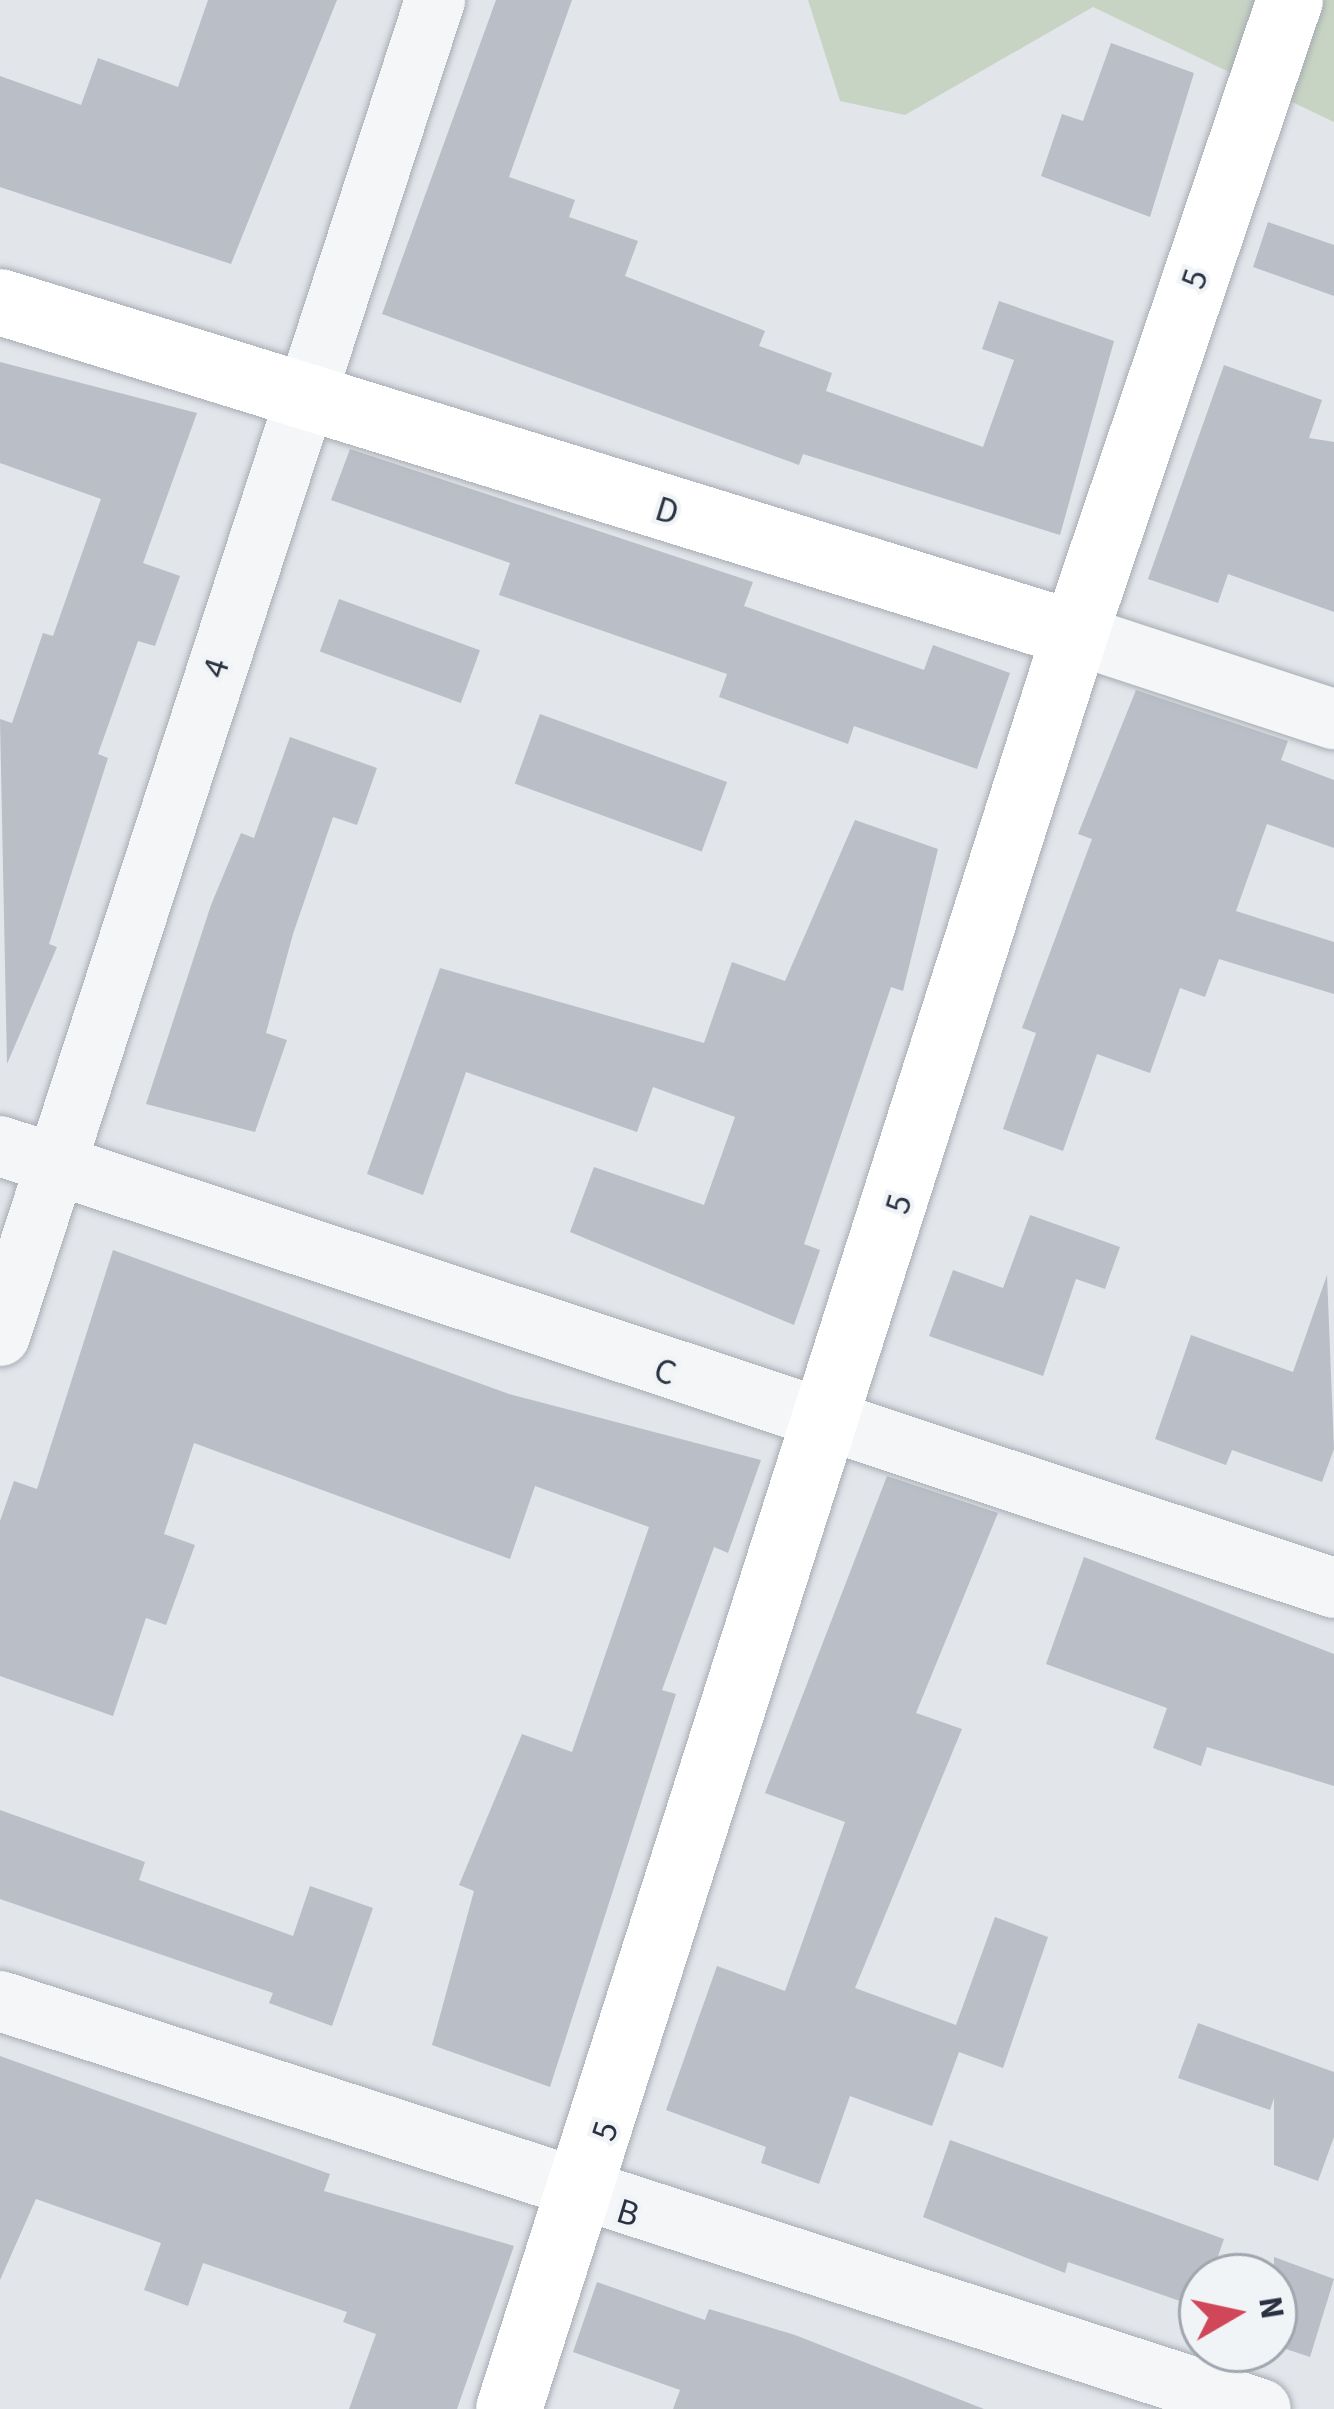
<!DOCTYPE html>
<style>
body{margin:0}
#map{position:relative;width:1334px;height:2409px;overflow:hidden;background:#e2e5ea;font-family:"Source Sans 3",sans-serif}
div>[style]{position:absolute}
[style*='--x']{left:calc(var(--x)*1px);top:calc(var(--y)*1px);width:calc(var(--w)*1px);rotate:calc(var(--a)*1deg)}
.green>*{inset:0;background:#c7d4c3}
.building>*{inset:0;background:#b9bec7;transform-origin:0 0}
.roads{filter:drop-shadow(0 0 3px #a7acb4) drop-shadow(0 0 3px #a7acb4)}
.street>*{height:60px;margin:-30px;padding:0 30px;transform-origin:30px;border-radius:30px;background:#f4f6f8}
.secondary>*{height:66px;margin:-33px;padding:0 33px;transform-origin:33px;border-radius:33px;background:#fff}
span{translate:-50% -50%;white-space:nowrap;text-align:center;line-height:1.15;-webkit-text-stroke:9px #f1f4f7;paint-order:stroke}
.street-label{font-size:36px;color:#2a3242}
.north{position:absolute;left:1178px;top:2253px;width:120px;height:120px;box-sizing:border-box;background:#f1f4f7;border:3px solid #a1a6af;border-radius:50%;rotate:81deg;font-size:33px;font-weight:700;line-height:48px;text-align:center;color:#2a3242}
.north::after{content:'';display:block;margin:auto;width:42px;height:54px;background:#cf4759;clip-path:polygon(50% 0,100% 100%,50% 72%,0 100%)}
</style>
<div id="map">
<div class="green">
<div style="clip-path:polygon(808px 0,1334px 0,1334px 122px,1093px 7px,905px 115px,840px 101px)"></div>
</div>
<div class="building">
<div style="clip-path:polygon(208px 0,337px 0,231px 264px,0 187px,0 76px,81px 105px,98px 58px,178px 87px)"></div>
<div style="clip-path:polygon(496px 0,572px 0,509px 177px,575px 200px,569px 217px,638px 241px,625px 276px,765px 331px,759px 346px,832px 373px,826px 391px,983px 447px,1014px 360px,982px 349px,999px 301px,1114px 341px,1060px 535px,803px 454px,799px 465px,382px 314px)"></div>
<div style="clip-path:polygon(1111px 43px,1194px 73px,1150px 217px,1041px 176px,1062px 114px,1083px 121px)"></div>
<div style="clip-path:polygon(1268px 222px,1334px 245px,1334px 296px,1253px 267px)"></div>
<div style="clip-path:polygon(0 362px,197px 413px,143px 563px,180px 576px,155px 646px,138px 641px,98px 754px,108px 758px,49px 944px,57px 947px,7px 1064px,0 719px,12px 723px,43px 633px,53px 636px,101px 499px,0 463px)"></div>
<div style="clip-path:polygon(1224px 365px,1322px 400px,1309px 438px,1334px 442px,1334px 612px,1228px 574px,1218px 603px,1148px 579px)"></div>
<div style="clip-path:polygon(350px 449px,753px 582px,744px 606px,924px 670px,933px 645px,1010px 673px,977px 769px,854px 726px,848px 744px,719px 697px,727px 674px,499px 595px,510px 563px,331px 500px)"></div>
<div style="left:339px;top:599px;width:150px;height:56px;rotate:20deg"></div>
<div style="clip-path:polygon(1136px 690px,1288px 741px,1281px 760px,1334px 780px,1334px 848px,1267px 824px,1236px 911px,1334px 942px,1334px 994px,1219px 959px,1205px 997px,1180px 988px,1150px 1073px,1097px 1054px,1063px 1151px,1003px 1129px,1036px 1033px,1022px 1028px,1092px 839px,1078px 834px)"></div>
<div style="left:540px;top:714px;width:199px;height:74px;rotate:20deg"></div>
<div style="clip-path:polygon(290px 737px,377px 768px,357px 825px,333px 817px,293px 934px,266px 1033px,287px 1040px,255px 1132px,146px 1104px,211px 905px,241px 833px,254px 838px)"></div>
<div style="clip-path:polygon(855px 820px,938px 849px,903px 991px,891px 987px,804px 1244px,820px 1250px,794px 1325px,570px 1232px,594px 1167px,704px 1205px,735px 1117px,653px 1087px,637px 1132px,466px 1072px,423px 1195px,367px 1174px,440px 968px,704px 1043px,732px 962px,785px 981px)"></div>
<div style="clip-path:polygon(1030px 1215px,1120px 1247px,1105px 1289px,1076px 1279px,1043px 1376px,929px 1336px,953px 1270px,1003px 1288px)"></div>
<div style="clip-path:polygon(113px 1250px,509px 1394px,761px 1460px,728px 1553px,714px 1547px,662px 1690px,676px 1694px,550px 2087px,432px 2045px,474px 1891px,459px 1885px,522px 1734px,572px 1752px,649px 1527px,535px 1486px,510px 1559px,194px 1443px,164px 1534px,195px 1545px,166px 1625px,146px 1618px,113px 1716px,0 1676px,0 1521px,14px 1481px,37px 1489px)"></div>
<div style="clip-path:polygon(1327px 1275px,1334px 1449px,1322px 1482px,1232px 1450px,1226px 1465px,1155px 1439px,1191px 1335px,1293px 1372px)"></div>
<div style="clip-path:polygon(887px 1476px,998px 1513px,916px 1713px,962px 1729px,855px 1988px,956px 2025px,995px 1917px,1048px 1937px,1003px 2068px,959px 2052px,932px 2126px,850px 2096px,819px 2184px,761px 2163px,766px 2147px,666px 2110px,717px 1966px,785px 1991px,845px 1822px,765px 1793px)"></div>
<div style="clip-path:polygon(1084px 1557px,1334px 1654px,1334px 1786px,1207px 1747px,1201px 1766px,1153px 1748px,1167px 1708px,1046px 1664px)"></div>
<div style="clip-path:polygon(0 1810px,145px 1862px,139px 1880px,293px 1936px,310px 1886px,373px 1908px,332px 2026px,269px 2003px,273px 1993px,0 1899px)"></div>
<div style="clip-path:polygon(1198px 2023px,1334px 2072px,1334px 2137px,1318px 2181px,1274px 2165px,1274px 2098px,1270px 2110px,1178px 2078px)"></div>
<div style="clip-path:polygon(0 2056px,330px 2174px,324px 2191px,514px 2246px,457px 2409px,349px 2409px,376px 2334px,343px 2322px,347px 2312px,203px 2263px,188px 2306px,144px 2290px,161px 2243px,36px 2199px,0 2280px)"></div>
<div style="clip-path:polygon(950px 2140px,1224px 2239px,1200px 2308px,1068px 2262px,1065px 2273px,923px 2217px)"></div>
<div style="clip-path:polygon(1274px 2257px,1334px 2279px,1310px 2357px,1274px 2345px)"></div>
<div style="clip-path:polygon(597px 2282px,705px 2320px,709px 2309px,795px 2335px,984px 2409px,673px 2409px,680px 2390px,573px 2352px)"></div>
</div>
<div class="roads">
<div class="street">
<div style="--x:1075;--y:634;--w:273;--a:18.2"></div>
<div style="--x:0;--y:1146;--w:1405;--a:18.33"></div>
<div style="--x:0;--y:1336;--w:1405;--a:-71.96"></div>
<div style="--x:0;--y:2001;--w:1325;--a:17.93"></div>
</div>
<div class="secondary">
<div style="--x:0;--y:302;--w:1125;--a:17.16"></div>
<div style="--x:509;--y:2409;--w:1863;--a:-72.31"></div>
<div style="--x:1075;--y:634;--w:669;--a:-71.27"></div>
</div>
</div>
<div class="street-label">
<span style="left:1195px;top:279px;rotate:-71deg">5</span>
<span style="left:667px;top:511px;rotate:17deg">D</span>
<span style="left:216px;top:668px;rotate:-72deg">4</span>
<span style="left:899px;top:1204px;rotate:-73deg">5</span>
<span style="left:665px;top:1372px;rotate:19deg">C</span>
<span style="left:605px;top:2131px;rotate:-72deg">5</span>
<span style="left:628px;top:2213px;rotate:17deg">B</span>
</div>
<div class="north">N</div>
</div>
